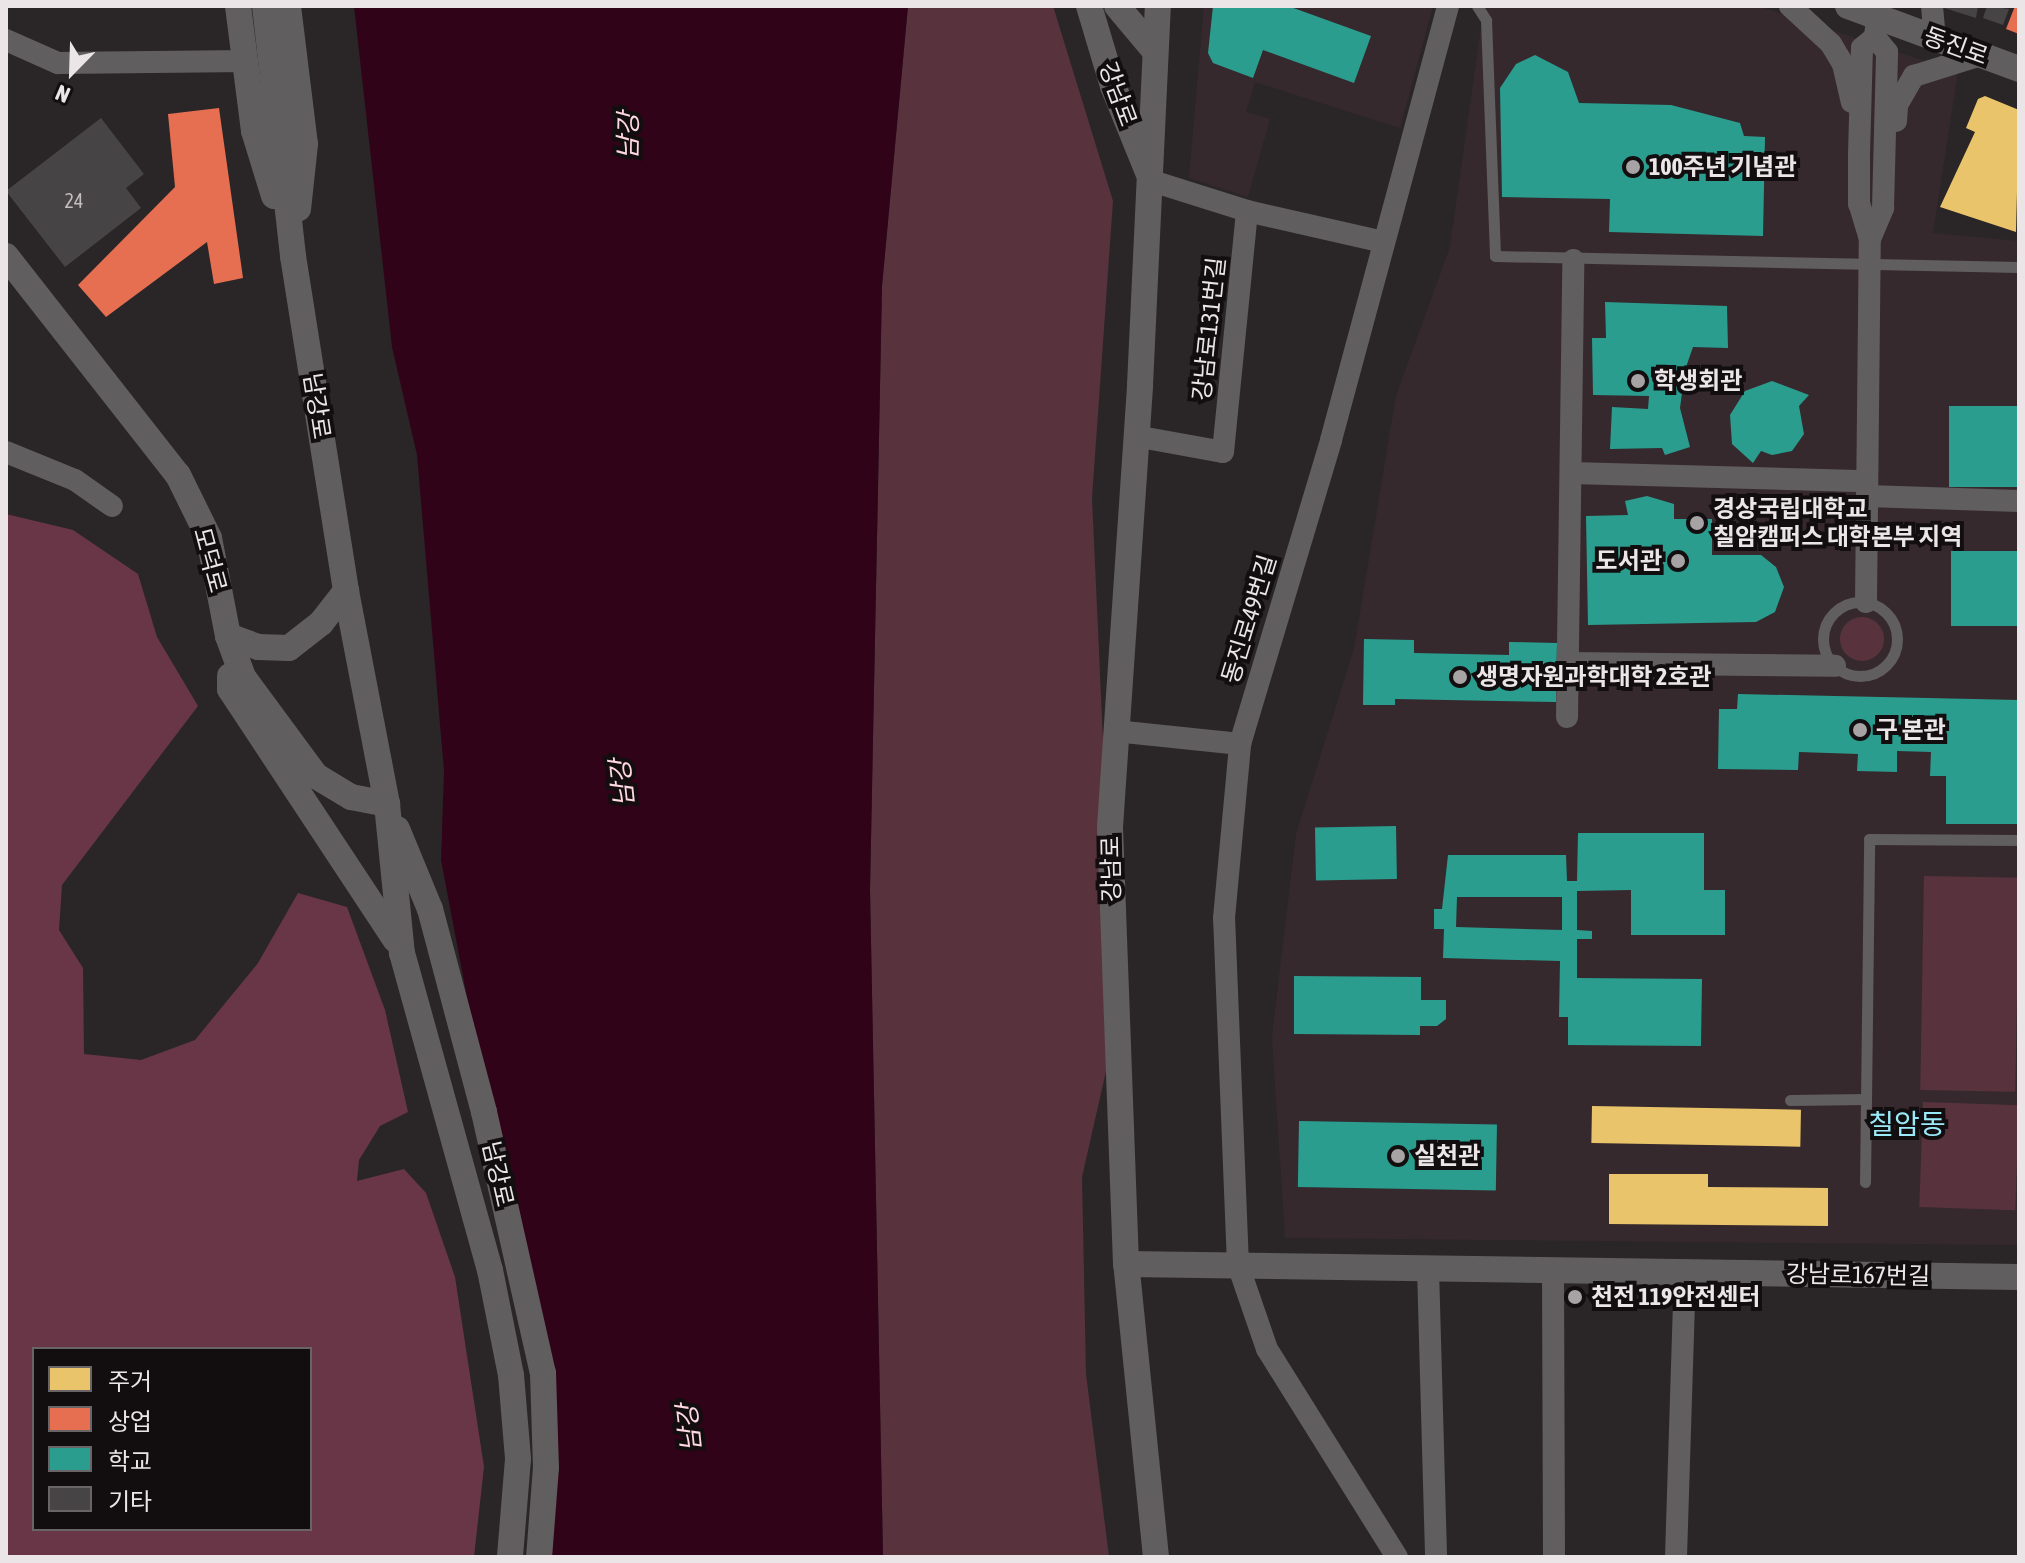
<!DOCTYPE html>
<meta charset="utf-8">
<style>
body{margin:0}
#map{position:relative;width:2025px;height:1563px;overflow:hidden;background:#2a2627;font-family:"Asap Condensed","Noto Sans KR",sans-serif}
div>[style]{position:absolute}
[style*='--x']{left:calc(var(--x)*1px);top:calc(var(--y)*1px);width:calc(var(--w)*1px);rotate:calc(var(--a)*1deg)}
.built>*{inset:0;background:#36292d}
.green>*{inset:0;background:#58333e;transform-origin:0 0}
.round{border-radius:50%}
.forest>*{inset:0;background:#683647}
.water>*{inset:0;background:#310318}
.homes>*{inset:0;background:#e9c46a;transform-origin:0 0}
.shops>*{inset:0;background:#e76f51}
.schools>*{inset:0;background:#2a9d8f;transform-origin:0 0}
.building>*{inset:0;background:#474445}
.service>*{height:11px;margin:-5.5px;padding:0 5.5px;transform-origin:5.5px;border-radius:5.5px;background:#615e5f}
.service>.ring{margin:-5.5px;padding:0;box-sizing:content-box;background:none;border:11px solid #615e5f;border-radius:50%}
.minor>*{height:22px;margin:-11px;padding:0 11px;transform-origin:11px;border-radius:11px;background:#615e5f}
.tertiary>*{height:26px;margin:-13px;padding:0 13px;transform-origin:13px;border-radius:13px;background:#615e5f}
.dots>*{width:22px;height:22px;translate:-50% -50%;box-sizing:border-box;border:4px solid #120e0f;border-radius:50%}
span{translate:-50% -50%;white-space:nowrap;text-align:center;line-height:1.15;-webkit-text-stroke:8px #120e0f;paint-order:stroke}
.number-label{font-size:20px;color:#c2bdbe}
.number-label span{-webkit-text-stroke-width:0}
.street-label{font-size:24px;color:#ebe5e7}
.poi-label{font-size:24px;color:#ebe5e7;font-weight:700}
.left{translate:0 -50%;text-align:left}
.right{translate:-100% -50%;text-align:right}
.water-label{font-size:26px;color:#fed7e1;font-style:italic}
.quarter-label{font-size:28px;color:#9beaf9}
.frame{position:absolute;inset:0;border:8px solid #ebe5e7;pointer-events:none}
.legend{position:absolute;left:32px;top:1347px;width:280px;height:184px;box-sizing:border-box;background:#120e0f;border:2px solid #696465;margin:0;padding:10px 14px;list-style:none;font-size:24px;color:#ebe5e7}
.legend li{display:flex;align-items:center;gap:16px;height:40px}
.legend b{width:40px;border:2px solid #696465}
.north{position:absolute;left:32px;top:32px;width:80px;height:80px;-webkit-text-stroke:6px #120e0f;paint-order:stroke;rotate:203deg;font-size:22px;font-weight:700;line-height:32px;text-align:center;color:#ebe5e7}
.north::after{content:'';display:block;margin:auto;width:28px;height:36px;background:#ebe5e7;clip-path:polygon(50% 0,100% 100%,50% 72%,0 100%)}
</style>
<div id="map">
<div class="built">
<div style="clip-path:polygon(1204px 6px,1433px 6px,1400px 128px,1255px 82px,1246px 112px,1270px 119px,1248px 197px,1189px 178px)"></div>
<div style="clip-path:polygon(1484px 6px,1758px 6px,1958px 72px,1933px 233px,2019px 241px,2019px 1245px,1285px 1238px,1272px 1037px,1296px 834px,1354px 649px,1396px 396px,1450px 247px)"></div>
</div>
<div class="green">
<div style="clip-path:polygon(908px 6px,1053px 6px,1113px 201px,1092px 498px,1116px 1027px,1082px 1177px,1086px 1374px,1109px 1557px,883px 1557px,870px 890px,882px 286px)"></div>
<div class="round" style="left:1840px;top:617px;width:44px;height:44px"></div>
<div style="left:1924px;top:876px;width:95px;height:214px;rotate:1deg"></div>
<div style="left:1923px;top:1102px;width:96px;height:105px;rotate:2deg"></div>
</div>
<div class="forest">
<div style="clip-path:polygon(evenodd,6px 514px,73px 530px,138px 574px,157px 637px,198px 706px,62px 885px,59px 930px,83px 968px,84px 1054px,141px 1060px,195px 1040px,258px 963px,298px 893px,347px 907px,385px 1010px,408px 1112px,380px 1126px,359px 1160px,357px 1181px,404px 1169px,426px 1193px,455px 1277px,484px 1467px,474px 1557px,6px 1557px,6px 514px,34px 1349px,310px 1349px,310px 1529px,34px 1529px,34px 1349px)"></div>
</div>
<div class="water">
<div style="clip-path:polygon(354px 6px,908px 6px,882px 286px,870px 890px,883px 1557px,531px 1557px,546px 1415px,441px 860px,444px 771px,417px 455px,392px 347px)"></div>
</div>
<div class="homes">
<div style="clip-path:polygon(1985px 96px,2019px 110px,2016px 232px,1940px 207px,1975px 132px,1966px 128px,1978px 99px)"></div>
<div style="left:1592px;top:1106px;width:209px;height:37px;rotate:1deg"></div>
<div style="clip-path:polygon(1609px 1174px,1708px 1174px,1708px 1187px,1828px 1188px,1828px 1226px,1609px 1224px)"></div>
</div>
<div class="shops">
<div style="clip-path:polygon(2015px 6px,2019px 6px,2019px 34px,2006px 29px)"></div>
<div style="clip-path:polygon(219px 108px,243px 278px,214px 284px,207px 242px,106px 317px,78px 285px,175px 187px,168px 114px)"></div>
</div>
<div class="schools">
<div style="clip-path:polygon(1213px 6px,1288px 6px,1371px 36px,1354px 83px,1263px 50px,1253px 78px,1213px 63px,1208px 53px)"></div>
<div style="clip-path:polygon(1535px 55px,1568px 72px,1579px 103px,1671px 105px,1740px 123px,1744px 136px,1765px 137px,1763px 236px,1609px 232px,1610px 199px,1502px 197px,1500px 88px,1516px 64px)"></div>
<div style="clip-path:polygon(1605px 302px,1727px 306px,1728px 348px,1693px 347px,1685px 370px,1680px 408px,1690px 447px,1665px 455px,1662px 448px,1610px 449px,1612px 407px,1648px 409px,1649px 396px,1593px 395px,1592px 338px,1606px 338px)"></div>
<div style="clip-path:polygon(1772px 381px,1809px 395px,1799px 406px,1804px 434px,1792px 451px,1772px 455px,1761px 451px,1753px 463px,1732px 444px,1730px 415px,1745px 391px)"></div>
<div style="left:1949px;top:406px;width:70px;height:81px"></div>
<div style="clip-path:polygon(1647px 496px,1674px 504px,1674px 519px,1712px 519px,1712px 555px,1761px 555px,1776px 567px,1784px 587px,1775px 612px,1756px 622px,1588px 625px,1586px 516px,1628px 515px,1625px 501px)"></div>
<div style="left:1951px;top:551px;width:68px;height:75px"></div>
<div style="clip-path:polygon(1364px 639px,1414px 640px,1414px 653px,1509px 655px,1509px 642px,1557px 643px,1556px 702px,1395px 699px,1395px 705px,1363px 705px)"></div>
<div style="clip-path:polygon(1738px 694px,2019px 700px,2019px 824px,1946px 824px,1946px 776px,1930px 776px,1931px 752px,1897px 751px,1897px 772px,1857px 771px,1858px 754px,1799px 752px,1798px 770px,1718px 769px,1719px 709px,1737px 709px)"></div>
<div style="left:1396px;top:826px;width:53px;height:81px;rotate:89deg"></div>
<div style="clip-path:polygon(evenodd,1578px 833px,1704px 833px,1704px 890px,1725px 890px,1725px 935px,1631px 935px,1631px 890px,1577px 891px,1577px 930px,1592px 931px,1592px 939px,1577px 939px,1577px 978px,1702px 979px,1701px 1046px,1568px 1045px,1568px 1017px,1559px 1017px,1560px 961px,1443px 958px,1444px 929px,1434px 929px,1434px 909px,1442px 909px,1448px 855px,1566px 855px,1567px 881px,1577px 881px,1578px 833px,1457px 897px,1562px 897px,1562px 930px,1456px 927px,1457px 897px)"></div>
<div style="clip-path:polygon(1294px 976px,1421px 977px,1421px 1000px,1446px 1000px,1446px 1019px,1437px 1026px,1420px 1026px,1420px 1035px,1294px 1034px)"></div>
<div style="left:1299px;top:1121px;width:198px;height:66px;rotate:1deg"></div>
</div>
<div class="building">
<div style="clip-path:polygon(1941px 6px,1978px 6px,1976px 18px,1941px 7px)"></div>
<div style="clip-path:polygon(1987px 6px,2009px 9px,2003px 25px,1983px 18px)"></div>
<div style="clip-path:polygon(101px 118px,144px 174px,126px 188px,141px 208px,65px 267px,6px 191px)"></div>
</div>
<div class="service">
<div style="--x:1477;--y:6;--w:17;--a:57"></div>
<div style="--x:1486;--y:20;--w:236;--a:87.8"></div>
<div style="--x:1495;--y:256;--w:524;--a:1.2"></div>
<div class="ring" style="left:1823px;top:602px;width:63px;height:63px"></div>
<div style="--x:1790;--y:1100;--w:76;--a:-0.8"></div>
<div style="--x:1865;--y:1182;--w:343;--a:-89.3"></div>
<div style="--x:1869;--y:839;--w:150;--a:0.4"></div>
</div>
<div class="minor">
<div style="--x:1790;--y:6;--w:56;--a:42.8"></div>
<div style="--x:1831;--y:44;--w:23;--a:59"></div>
<div style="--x:1843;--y:64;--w:39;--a:77"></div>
<div style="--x:1932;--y:6;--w:32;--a:85"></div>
<div style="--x:6;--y:40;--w:57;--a:23.9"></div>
<div style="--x:58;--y:63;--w:188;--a:-0.6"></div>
<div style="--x:1896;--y:121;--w:16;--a:-86"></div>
<div style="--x:1897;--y:105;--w:34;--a:-60"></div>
<div style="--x:1914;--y:76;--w:70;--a:-17.4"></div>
<div style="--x:1152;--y:181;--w:100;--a:17.5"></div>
<div style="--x:1247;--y:211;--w:140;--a:12.8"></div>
<div style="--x:1870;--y:239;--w:34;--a:-67"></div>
<div style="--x:1883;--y:208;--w:156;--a:-88.5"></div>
<div style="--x:1887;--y:52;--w:19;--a:-129"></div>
<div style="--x:1135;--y:436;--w:89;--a:10.3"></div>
<div style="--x:1223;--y:452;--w:242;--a:-84.3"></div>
<div style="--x:6;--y:452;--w:74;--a:22.1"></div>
<div style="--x:75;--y:480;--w:45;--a:35.1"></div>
<div style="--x:1572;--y:473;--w:295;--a:1.6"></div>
<div style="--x:1867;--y:496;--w:152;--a:1.9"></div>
<div style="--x:1866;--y:602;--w:363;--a:-89.4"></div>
<div style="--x:1870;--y:239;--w:37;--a:-107"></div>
<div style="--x:1859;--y:204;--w:50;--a:-90"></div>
<div style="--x:1859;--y:154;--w:106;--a:-88.4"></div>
<div style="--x:1862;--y:48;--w:17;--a:-40"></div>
<div style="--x:1875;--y:37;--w:20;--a:-84"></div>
<div style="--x:1569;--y:663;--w:266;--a:0.6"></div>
<div style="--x:1567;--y:717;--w:457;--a:-89.2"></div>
<div style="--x:1115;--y:731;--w:126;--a:5.9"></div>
<div style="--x:1428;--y:1268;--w:289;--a:88.4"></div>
<div style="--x:1553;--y:1270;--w:287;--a:89.8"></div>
<div style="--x:1397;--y:1557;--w:245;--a:-122"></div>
<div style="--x:1267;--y:1349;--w:89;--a:-109"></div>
<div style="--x:1238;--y:1265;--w:347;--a:-92.3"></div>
<div style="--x:1224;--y:918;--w:175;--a:-84.7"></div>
<div style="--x:1240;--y:744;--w:317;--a:-73.3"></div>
<div style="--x:1331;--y:440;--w:449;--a:-74.9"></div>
<div style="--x:1676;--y:1557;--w:285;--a:-88.2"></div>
</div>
<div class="tertiary">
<div style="--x:238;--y:6;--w:126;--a:82.7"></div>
<div style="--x:254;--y:131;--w:68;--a:72.9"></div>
<div style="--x:265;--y:6;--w:252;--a:83.6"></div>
<div style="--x:293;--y:256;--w:339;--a:81"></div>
<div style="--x:346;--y:591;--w:217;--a:79.1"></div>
<div style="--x:387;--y:804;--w:150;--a:84.3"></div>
<div style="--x:402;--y:953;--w:329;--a:74.5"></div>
<div style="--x:490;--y:1270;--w:107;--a:78.7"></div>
<div style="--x:511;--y:1375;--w:84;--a:85.2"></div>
<div style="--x:518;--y:1459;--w:98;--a:94.7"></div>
<div style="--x:288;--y:6;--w:139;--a:83"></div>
<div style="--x:305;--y:144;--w:65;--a:96.1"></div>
<div style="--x:1089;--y:6;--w:84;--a:73.3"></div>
<div style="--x:1113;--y:86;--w:93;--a:67.9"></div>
<div style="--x:1117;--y:6;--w:57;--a:49.9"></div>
<div style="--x:1848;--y:6;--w:182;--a:20.2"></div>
<div style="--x:6;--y:256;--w:278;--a:51.9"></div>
<div style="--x:178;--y:475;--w:70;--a:63.8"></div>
<div style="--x:209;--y:538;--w:100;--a:79"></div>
<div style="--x:228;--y:636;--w:44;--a:69.9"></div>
<div style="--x:243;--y:677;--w:123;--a:53.6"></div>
<div style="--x:316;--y:776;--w:41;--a:31"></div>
<div style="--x:351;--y:797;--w:37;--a:11"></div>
<div style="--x:228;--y:636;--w:32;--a:20"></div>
<div style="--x:258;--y:647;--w:31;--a:2"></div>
<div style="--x:289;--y:648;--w:41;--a:-38"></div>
<div style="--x:321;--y:623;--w:41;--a:-52"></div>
<div style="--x:230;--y:676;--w:13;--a:90"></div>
<div style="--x:230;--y:689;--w:300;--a:56.6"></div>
<div style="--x:397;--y:829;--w:87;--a:67.6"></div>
<div style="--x:430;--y:909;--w:210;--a:75.1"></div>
<div style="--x:484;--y:1112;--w:268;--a:77.3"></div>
<div style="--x:543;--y:1373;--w:94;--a:88.2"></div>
<div style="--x:546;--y:1467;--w:90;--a:94.4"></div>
<div style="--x:1126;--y:1264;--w:893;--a:0.83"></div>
<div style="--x:1156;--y:1557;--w:295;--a:-95.8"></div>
<div style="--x:1126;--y:1264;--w:437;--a:-92.1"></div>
<div style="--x:1110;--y:827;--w:443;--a:-86.1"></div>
<div style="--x:1140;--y:385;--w:379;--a:-87.3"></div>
</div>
<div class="dots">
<div style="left:1633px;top:167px;background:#a7a2a4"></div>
<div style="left:1638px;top:381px;background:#a7a2a4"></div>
<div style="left:1697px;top:523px;background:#a7a2a4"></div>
<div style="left:1678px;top:561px;background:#a7a2a4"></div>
<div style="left:1460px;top:677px;background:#a7a2a4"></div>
<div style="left:1860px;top:730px;background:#a7a2a4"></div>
<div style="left:1398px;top:1156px;background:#a7a2a4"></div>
<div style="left:1575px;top:1297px;background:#a7a2a4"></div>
</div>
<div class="number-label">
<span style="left:74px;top:200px">24</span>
</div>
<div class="street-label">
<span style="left:1956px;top:46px;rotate:20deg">동진로</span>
<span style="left:1118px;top:94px;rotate:70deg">강남로</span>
<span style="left:1209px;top:329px;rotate:-84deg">강남로131번길</span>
<span style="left:317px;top:406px;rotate:81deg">남강로</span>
<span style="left:210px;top:560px;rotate:75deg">모덕로</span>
<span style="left:1249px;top:619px;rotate:-73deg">동진로49번길</span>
<span style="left:1111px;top:869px;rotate:-91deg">강남로</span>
<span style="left:498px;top:1174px;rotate:77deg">남강로</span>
<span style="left:1858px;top:1275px;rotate:1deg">강남로167번길</span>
</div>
<div class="poi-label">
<span class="left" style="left:1649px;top:167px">100주년 기념관</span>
<span class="left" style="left:1654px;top:381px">학생회관</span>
<span class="left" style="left:1713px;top:523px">경상국립대학교<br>칠암캠퍼스 대학본부 지역</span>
<span class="right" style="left:1662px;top:561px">도서관</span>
<span class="left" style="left:1476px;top:677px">생명자원과학대학 2호관</span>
<span class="left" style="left:1876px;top:730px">구 본관</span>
<span class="left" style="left:1414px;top:1156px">실천관</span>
<span class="left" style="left:1591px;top:1297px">천전 119안전센터</span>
</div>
<div class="water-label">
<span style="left:629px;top:136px;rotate:-89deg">남강</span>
<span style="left:623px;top:783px;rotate:-96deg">남강</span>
<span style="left:690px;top:1428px;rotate:-96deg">남강</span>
</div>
<div class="quarter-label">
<span style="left:1907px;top:1124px">칠암동</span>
</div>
<div class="frame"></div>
<ul class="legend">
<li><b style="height:22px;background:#e9c46a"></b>주거</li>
<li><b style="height:22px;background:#e76f51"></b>상업</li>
<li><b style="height:22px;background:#2a9d8f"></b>학교</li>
<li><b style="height:22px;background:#474445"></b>기타</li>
</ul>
<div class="north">N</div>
</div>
